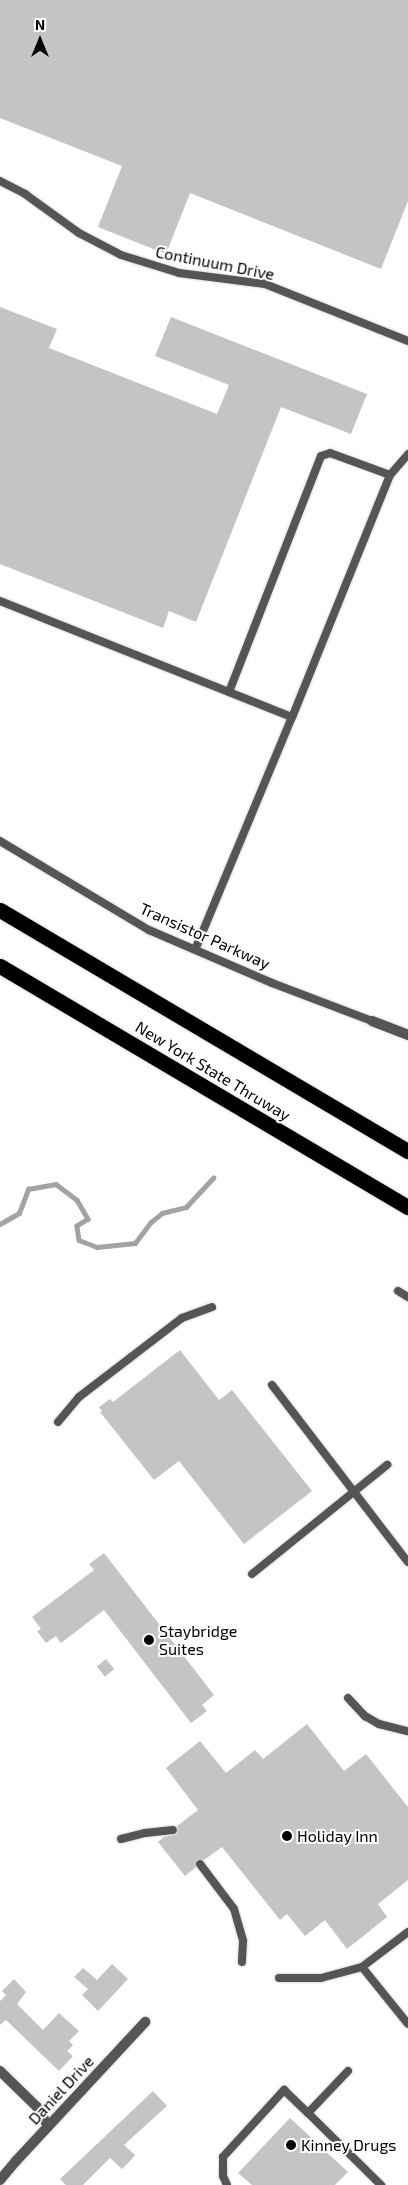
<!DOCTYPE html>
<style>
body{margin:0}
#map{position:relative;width:408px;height:2185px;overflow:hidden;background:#fff;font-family:"Exo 2",sans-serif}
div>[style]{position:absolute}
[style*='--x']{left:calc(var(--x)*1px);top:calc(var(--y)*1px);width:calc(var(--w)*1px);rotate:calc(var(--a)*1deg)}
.stream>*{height:4.5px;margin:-2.25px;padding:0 2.25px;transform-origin:2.25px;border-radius:2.25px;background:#a3a3a3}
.building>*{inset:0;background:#c4c4c4;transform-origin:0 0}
.roads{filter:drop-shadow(0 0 1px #dbdbdb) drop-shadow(0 0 1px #dbdbdb)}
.service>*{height:8px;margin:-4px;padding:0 4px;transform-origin:4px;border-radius:4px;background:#555}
.minor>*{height:10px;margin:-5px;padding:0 5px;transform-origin:5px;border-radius:5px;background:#555}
.motorway>*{height:15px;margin:-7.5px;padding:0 7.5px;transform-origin:7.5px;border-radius:7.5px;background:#000}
.dots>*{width:14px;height:14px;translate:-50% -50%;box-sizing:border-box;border:2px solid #fff;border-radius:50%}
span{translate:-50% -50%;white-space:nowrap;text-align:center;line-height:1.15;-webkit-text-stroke:4px #fff;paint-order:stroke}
.street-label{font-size:16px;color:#000}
.poi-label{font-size:16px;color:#000}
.left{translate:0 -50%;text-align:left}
.north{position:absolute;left:15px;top:15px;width:50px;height:50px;-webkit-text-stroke:4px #fff;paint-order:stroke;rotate:0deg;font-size:14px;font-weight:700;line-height:20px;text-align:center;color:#000}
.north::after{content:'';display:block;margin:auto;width:18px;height:22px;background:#000;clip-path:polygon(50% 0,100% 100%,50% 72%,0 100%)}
</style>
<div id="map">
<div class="stream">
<div style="--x:0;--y:1224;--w:22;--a:-30"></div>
<div style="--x:19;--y:1213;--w:26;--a:-69"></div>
<div style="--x:28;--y:1189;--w:28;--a:-10"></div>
<div style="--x:56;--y:1184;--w:26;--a:37"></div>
<div style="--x:77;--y:1200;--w:22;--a:60"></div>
<div style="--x:88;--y:1219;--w:13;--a:148"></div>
<div style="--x:77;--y:1226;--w:14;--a:82"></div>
<div style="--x:79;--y:1240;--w:19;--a:21"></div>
<div style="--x:97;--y:1247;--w:38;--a:-6"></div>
<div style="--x:135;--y:1243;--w:26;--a:-53"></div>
<div style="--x:151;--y:1222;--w:14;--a:-39"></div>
<div style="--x:162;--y:1213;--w:25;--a:-14"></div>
<div style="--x:186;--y:1207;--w:40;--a:-47"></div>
</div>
<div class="building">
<div style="clip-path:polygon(0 0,408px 0,408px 201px,381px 269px,190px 193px,166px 254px,98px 227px,122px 166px,0 118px)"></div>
<div style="clip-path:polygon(0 307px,57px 329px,49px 348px,217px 414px,229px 385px,155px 356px,171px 317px,367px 394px,351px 434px,281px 407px,196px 622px,169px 611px,163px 628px,0 564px)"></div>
<div style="clip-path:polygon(180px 1350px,219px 1400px,232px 1390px,312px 1491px,244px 1544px,179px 1461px,154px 1480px,100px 1412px,102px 1411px,99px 1407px,110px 1399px,113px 1402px)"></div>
<div style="clip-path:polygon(104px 1553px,214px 1695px,202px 1705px,207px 1711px,191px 1723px,104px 1610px,61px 1643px,56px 1636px,46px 1643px,37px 1631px,41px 1629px,32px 1617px,94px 1570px,89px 1564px)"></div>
<div style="left:106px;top:1659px;width:13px;height:12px;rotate:51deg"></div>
<div style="clip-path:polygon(307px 1724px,344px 1771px,366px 1754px,408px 1807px,408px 1880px,378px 1904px,387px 1917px,347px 1949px,325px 1920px,305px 1936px,287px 1914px,280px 1920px,222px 1847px,204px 1860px,196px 1860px,196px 1867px,185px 1876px,158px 1842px,164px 1837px,177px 1834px,177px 1826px,198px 1810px,166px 1768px,200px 1741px,226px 1773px,255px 1750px,263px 1759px)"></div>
<div style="clip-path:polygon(112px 1964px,128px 1979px,98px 2011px,82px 1995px,88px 1989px,74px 1977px,83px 1968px,97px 1980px)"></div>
<div style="clip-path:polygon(14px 1979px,26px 1992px,17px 2004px,43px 2030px,59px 2013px,79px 2031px,69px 2041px,73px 2045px,67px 2051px,73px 2056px,59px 2071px,6px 2020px,0 2025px,0 2001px,6px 1995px,2px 1991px)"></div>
<div style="clip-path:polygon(153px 2091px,167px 2106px,124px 2145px,135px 2155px,131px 2160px,122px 2169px,110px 2158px,83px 2185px,66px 2185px,60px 2179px)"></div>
<div style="clip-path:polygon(290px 2118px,348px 2172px,335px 2185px,252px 2185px,238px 2173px)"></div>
</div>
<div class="roads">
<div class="service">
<div style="--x:0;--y:181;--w:28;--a:27"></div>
<div style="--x:25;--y:194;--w:67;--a:35.8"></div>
<div style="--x:79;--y:233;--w:47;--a:27.6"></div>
<div style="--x:121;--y:255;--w:61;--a:17.2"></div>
<div style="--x:179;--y:273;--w:87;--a:7.3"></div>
<div style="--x:265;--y:284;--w:154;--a:21.7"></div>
<div style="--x:390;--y:475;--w:28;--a:-49"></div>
<div style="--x:0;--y:601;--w:314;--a:21.7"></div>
<div style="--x:292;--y:717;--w:252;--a:112.6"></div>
<div style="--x:229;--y:692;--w:253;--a:-68.7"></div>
<div style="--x:321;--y:456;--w:9;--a:-18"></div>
<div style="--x:330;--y:453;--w:64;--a:20.1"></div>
<div style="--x:390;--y:475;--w:261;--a:112"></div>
<div style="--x:0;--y:841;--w:174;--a:30.9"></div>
<div style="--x:149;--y:930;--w:134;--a:23.3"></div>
<div style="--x:272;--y:983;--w:107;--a:20.8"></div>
<div style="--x:398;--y:1291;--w:12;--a:31"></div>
<div style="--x:272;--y:1385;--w:223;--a:52.5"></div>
<div style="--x:58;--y:1422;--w:33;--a:-50"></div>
<div style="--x:79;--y:1397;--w:130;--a:-37.5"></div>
<div style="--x:182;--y:1318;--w:32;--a:-20"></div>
<div style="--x:252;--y:1574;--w:174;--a:-38.9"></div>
<div style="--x:348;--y:1698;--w:25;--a:47"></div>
<div style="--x:365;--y:1716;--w:16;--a:30"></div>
<div style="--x:379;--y:1724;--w:30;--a:14"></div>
<div style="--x:121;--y:1839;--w:25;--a:-14"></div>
<div style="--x:145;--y:1833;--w:28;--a:-6"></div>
<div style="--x:200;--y:1864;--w:56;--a:52.9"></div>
<div style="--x:234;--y:1909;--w:33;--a:74"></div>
<div style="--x:243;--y:1941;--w:21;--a:93"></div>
<div style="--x:408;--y:1932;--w:58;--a:142.7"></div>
<div style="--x:362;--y:1967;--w:73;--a:51.1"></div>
<div style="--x:279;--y:1978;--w:42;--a:0"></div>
<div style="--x:321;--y:1978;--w:42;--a:-15"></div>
<div style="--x:308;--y:2113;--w:103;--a:44.6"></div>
<div style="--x:227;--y:2185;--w:10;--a:-114"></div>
<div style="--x:223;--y:2176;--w:19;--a:-90"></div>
<div style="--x:223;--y:2157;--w:91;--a:-47.7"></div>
<div style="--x:284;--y:2090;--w:33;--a:44"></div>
<div style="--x:308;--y:2113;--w:58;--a:-46.4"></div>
</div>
<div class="minor">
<div style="--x:372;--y:1021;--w:39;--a:21"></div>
<div style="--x:0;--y:2071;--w:52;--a:44.2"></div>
<div style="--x:37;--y:2107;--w:22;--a:60"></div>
<div style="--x:0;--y:2180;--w:25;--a:-50"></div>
<div style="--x:16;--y:2161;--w:190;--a:-47.1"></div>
</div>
<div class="motorway">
<div style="--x:0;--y:910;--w:474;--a:30.6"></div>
<div style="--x:0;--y:966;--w:474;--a:30.6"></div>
</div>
</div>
<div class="dots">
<div style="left:149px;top:1640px;background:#000"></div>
<div style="left:287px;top:1836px;background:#000"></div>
<div style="left:291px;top:2145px;background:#000"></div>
</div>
<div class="street-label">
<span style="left:215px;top:263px;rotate:11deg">Continuum Drive</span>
<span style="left:205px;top:936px;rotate:24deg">Transistor Parkway</span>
<span style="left:213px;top:1071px;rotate:31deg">New York State Thruway</span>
<span style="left:61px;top:2090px;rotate:-47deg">Daniel Drive</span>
</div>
<div class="poi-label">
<span class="left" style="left:159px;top:1640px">Staybridge<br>Suites</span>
<span class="left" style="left:297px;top:1836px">Holiday Inn</span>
<span class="left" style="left:301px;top:2145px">Kinney Drugs</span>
</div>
<div class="north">N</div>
</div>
